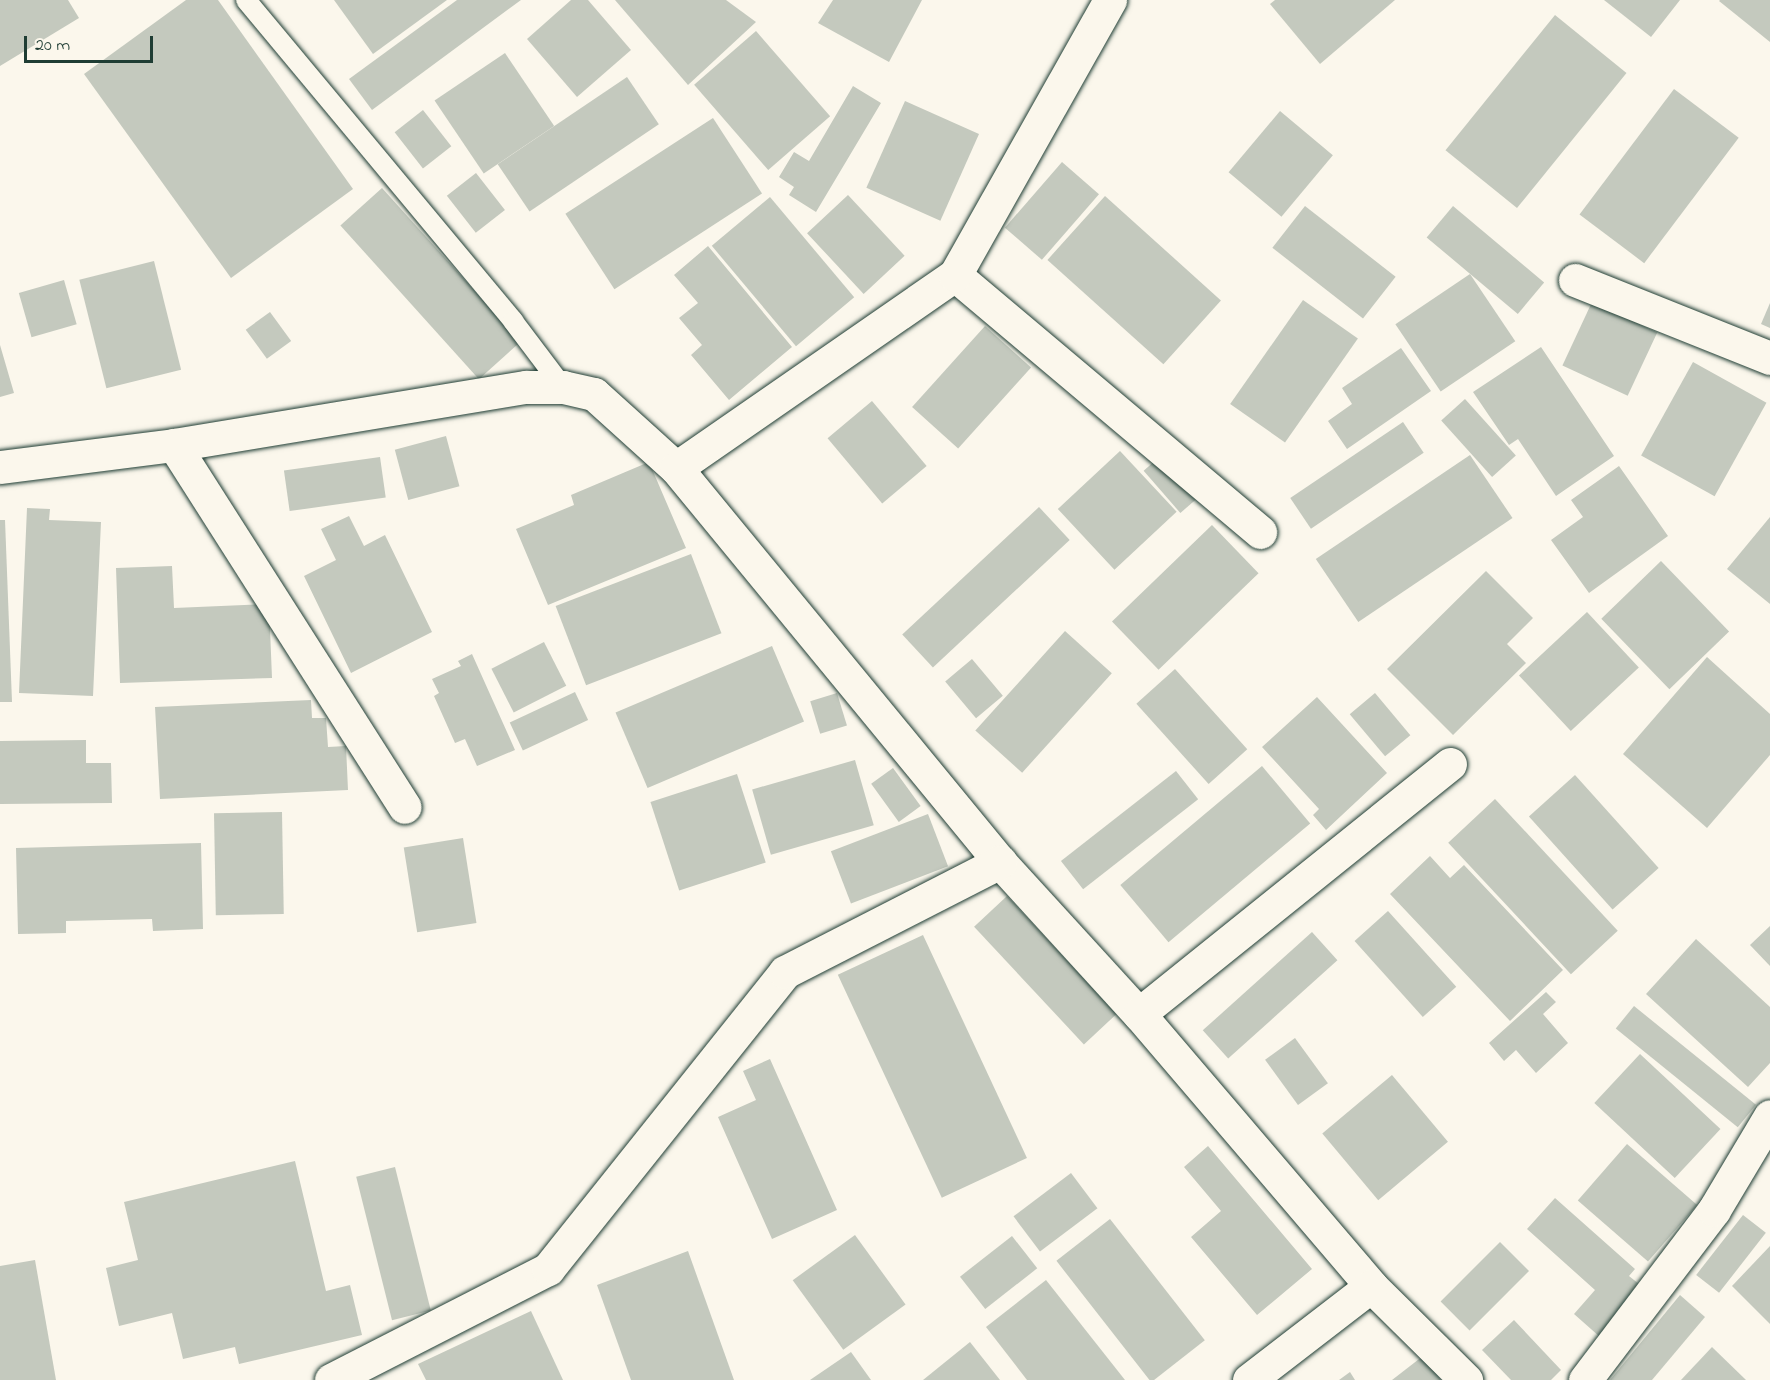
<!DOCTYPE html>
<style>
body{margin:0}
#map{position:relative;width:1770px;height:1380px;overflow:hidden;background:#fbf7ec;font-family:"Indie Flower",sans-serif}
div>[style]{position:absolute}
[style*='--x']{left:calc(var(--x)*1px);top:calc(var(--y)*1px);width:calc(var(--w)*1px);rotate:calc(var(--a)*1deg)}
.building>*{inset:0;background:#c4c9be;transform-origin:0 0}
.roads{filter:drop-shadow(0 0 2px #1f3d34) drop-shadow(0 0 2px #1f3d34)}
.lane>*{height:20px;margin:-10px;padding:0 10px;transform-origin:10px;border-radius:10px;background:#fbf7ec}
.street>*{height:33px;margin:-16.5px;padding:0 16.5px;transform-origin:16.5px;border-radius:16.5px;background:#fbf7ec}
span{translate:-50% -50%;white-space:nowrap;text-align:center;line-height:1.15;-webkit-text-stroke:4.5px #fbf7ec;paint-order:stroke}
.scale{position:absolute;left:24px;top:36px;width:129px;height:27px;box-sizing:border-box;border:3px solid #1f3d34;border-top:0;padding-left:8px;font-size:18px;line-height:21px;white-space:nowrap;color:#1f3d34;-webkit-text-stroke:4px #fbf7ec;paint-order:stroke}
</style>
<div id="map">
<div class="building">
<div style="clip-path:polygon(0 0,68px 0,79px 18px,0 66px)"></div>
<div style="clip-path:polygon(186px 0,218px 0,353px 189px,231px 278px,84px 74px)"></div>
<div style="clip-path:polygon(334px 0,447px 0,373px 54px)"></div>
<div style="clip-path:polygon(457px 0,521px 0,372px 110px,349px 79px)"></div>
<div style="clip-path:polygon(571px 0,588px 0,631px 50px,577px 97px,527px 39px)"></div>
<div style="clip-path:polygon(615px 0,726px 0,756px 22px,688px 85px)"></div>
<div style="clip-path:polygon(833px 0,922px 0,889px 62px,818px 23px)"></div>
<div style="clip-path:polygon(1275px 0,1395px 0,1320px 64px,1270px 4px)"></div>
<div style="clip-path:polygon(1604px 0,1680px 0,1651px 37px)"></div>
<div style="clip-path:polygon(1720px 0,1770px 0,1770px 42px,1719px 1px)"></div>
<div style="left:1555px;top:15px;width:92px;height:174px;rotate:39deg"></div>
<div style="left:756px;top:31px;width:113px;height:82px;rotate:49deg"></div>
<div style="left:505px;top:53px;width:88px;height:85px;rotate:56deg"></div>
<div style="left:627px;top:77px;width:57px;height:156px;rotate:56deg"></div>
<div style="clip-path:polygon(853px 86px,881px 103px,816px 212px,789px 195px,794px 187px,779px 177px,794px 152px,809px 161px)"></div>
<div style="left:1674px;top:89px;width:81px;height:157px;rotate:37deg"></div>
<div style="left:905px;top:101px;width:81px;height:95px;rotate:24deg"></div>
<div style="left:423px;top:110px;width:46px;height:36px;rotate:52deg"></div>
<div style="left:1280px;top:111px;width:69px;height:80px;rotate:40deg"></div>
<div style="left:713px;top:118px;width:90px;height:176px;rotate:57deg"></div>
<div style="left:1062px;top:162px;width:49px;height:87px;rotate:41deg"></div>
<div style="left:476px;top:173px;width:47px;height:37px;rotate:52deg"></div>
<div style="left:382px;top:188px;width:207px;height:56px;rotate:48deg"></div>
<div style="left:848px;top:195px;width:83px;height:56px;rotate:47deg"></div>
<div style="left:1105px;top:196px;width:156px;height:86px;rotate:42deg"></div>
<div style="left:770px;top:197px;width:131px;height:76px;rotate:50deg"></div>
<div style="left:1305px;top:206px;width:115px;height:53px;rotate:38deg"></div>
<div style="left:1453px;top:206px;width:119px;height:41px;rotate:40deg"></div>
<div style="clip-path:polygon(708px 246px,792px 347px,729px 400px,691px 355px,702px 345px,679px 318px,698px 303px,674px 275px)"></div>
<div style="left:154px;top:261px;width:112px;height:77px;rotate:76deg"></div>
<div style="left:1470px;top:274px;width:81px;height:90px;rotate:56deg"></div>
<div style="left:64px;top:280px;width:46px;height:47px;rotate:74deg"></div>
<div style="left:1303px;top:300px;width:67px;height:127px;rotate:35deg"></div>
<div style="left:1592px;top:302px;width:72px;height:70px;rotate:25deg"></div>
<div style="clip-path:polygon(1770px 303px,1770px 328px,1761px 324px)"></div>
<div style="left:270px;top:312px;width:36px;height:30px;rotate:54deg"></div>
<div style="left:985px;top:326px;width:62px;height:109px;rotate:42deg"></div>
<div style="clip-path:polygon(0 345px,14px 393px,0 397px)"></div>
<div style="clip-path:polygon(1541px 347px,1614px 456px,1556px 496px,1518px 439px,1509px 445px,1473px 392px)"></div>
<div style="clip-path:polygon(1401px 348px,1431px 391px,1347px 449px,1328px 421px,1352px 404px,1342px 388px)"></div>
<div style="left:1693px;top:362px;width:84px;height:107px;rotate:29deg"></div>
<div style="left:1465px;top:399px;width:76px;height:32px;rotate:48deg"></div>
<div style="left:872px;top:401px;width:85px;height:58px;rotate:50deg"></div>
<div style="left:1403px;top:422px;width:37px;height:136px;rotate:56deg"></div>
<div style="left:446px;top:436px;width:52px;height:53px;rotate:75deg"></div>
<div style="left:1120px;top:451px;width:83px;height:85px;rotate:47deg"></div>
<div style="left:1164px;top:453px;width:56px;height:27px;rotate:49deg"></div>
<div style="left:1470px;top:455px;width:76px;height:186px;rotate:56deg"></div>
<div style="left:380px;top:457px;width:41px;height:97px;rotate:82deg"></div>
<div style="clip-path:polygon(649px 462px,686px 548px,548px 605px,516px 529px,574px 505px,571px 495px)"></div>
<div style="clip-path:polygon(1619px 466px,1668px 536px,1589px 593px,1551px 540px,1583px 517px,1571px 500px)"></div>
<div style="left:1039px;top:507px;width:45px;height:187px;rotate:47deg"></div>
<div style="clip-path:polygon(27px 508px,50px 509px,49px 520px,101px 522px,93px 696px,19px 693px)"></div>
<div style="clip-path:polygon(349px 516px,364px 546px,385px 535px,432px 632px,351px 673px,304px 576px,336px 560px,321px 529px)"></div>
<div style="clip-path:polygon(1770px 517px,1770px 604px,1727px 569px)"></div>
<div style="clip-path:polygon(0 520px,5px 520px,12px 702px,0 702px)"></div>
<div style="left:1212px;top:525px;width:67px;height:139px;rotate:46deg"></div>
<div style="left:691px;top:554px;width:85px;height:145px;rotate:69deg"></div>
<div style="left:1661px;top:561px;width:98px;height:83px;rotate:46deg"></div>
<div style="clip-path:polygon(172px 566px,174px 608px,269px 604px,272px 678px,120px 683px,116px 568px)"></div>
<div style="clip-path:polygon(1486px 571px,1533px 618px,1507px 644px,1526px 663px,1453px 735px,1387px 669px)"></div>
<div style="left:1587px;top:612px;width:76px;height:93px;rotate:47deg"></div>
<div style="left:1065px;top:631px;width:63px;height:134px;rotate:42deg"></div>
<div style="left:544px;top:642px;width:49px;height:59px;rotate:63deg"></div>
<div style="left:772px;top:646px;width:82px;height:170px;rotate:67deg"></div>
<div style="clip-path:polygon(472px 654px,515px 750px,477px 766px,465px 739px,455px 743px,434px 696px,439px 693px,432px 679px,461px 666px,458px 661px)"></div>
<div style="clip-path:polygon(1707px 657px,1770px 714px,1770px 755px,1707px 828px,1623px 754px)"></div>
<div style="left:972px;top:659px;width:48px;height:35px;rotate:50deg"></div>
<div style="left:1175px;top:669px;width:108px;height:52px;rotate:48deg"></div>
<div style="left:575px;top:692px;width:31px;height:72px;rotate:65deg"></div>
<div style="left:837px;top:693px;width:34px;height:28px;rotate:73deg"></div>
<div style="left:1375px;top:693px;width:55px;height:33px;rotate:50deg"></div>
<div style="clip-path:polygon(1317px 697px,1387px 773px,1326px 830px,1313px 815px,1319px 809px,1262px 747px)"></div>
<div style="clip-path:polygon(311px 700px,312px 718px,326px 718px,328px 747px,346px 746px,348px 790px,160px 799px,155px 707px)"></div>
<div style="clip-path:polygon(86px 740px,86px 763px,111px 763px,112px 803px,0 804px,0 741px)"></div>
<div style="left:855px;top:760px;width:68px;height:107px;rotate:74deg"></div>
<div style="left:1262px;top:766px;width:75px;height:185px;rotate:50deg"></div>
<div style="left:893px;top:768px;width:47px;height:27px;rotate:54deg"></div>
<div style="left:1176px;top:771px;width:36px;height:146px;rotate:52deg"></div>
<div style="left:737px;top:774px;width:93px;height:91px;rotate:72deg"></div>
<div style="left:1575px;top:775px;width:125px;height:62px;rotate:48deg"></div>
<div style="left:1495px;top:799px;width:180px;height:64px;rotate:47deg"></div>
<div style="left:282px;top:812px;width:102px;height:68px;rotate:89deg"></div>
<div style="left:928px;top:814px;width:56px;height:104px;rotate:69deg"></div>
<div style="left:463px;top:838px;width:86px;height:60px;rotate:81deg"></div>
<div style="clip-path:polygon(201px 843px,203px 929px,153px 931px,152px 919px,66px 921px,66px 933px,18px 934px,16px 848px)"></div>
<div style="clip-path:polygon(1430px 856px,1450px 878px,1464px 865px,1563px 970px,1510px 1021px,1390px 894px)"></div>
<div style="left:1007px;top:896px;width:161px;height:45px;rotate:47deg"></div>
<div style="left:1388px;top:911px;width:102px;height:45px;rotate:48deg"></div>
<div style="clip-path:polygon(1770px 926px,1770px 966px,1750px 945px)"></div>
<div style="left:1312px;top:932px;width:38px;height:147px;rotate:48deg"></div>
<div style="left:923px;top:935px;width:246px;height:94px;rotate:65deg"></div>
<div style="clip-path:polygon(1696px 939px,1770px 1007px,1770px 1063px,1748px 1087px,1646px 994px)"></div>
<div style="clip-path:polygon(1546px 992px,1556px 1002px,1543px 1014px,1568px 1043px,1536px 1073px,1516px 1050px,1504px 1061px,1489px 1043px)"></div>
<div style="left:1634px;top:1006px;width:157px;height:29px;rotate:39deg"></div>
<div style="left:1295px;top:1038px;width:56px;height:37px;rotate:54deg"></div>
<div style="left:1640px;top:1054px;width:110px;height:67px;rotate:43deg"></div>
<div style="clip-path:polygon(770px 1059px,837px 1210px,772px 1239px,718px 1117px,756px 1100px,743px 1071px)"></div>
<div style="left:1392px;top:1075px;width:87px;height:91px;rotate:50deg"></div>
<div style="left:1627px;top:1144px;width:93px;height:75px;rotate:41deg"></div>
<div style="clip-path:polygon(1208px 1146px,1312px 1269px,1257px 1315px,1191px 1237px,1221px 1211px,1184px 1167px)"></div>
<div style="clip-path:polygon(295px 1161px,326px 1291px,350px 1285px,362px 1335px,239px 1364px,235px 1347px,183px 1359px,172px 1313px,119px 1326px,106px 1268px,138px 1260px,124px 1202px)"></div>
<div style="left:395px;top:1167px;width:148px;height:40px;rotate:76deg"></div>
<div style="left:1071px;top:1173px;width:44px;height:72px;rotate:53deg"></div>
<div style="clip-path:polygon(1555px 1198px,1635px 1269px,1629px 1276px,1644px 1288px,1600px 1337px,1574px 1314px,1595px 1290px,1527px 1229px)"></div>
<div style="left:1743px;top:1215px;width:29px;height:76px;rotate:38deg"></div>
<div style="left:1110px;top:1219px;width:154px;height:68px;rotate:52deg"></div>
<div style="left:855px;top:1235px;width:86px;height:77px;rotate:54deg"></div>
<div style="left:1012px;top:1236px;width:41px;height:66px;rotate:52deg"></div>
<div style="left:1500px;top:1242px;width:41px;height:84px;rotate:45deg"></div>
<div style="clip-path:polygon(1770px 1246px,1770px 1324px,1732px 1286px)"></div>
<div style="clip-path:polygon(688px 1251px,734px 1380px,631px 1380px,597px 1285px)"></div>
<div style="clip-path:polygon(35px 1260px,56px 1380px,0 1380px,0 1266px)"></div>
<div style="clip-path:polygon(1046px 1280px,1125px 1380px,1027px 1380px,986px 1327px)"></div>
<div style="clip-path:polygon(1680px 1295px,1705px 1317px,1652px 1380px,1610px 1380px)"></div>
<div style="clip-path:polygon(531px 1311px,563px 1380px,426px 1380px,418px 1364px)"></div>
<div style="clip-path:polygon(1514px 1320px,1561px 1370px,1551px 1380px,1511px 1380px,1482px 1350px)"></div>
<div style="clip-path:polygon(970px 1342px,1000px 1380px,923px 1380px)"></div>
<div style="clip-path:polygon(1712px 1347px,1746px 1380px,1681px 1380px)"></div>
<div style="clip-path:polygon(851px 1352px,871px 1380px,810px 1380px)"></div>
<div style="clip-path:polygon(1423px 1356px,1441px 1380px,1392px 1380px)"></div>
<div style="clip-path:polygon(1350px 1372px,1355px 1380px,1339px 1380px)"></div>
</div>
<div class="roads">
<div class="lane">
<div style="--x:246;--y:0;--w:418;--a:50.2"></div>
<div style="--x:513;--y:321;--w:83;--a:52.9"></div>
</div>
<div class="street">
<div style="--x:955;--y:275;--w:399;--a:40.1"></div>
<div style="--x:1575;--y:280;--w:210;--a:21.8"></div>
<div style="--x:174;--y:445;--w:429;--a:57.5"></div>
<div style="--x:0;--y:467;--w:175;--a:-7.2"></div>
<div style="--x:174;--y:445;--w:357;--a:-9.4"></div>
<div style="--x:526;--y:387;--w:37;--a:0"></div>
<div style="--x:563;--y:387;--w:32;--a:13"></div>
<div style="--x:594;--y:394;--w:110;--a:42.1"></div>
<div style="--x:676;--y:468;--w:510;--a:50.57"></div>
<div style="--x:1000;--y:862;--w:206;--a:47.6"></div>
<div style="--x:1139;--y:1014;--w:358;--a:49.5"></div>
<div style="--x:1371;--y:1286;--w:134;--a:44.7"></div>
<div style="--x:676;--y:468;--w:339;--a:-34.7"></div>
<div style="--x:955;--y:275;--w:316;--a:-60.6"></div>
<div style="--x:1139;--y:1014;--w:399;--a:-38.8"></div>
<div style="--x:331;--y:1380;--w:244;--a:-27.1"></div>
<div style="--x:548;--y:1269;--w:380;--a:-51.4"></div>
<div style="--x:785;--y:972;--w:242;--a:-27.1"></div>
<div style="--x:1249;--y:1380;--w:154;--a:-37.6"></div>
<div style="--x:1585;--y:1380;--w:213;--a:-52.8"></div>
<div style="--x:1714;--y:1210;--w:109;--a:-59.2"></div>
</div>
</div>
<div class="scale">20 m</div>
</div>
